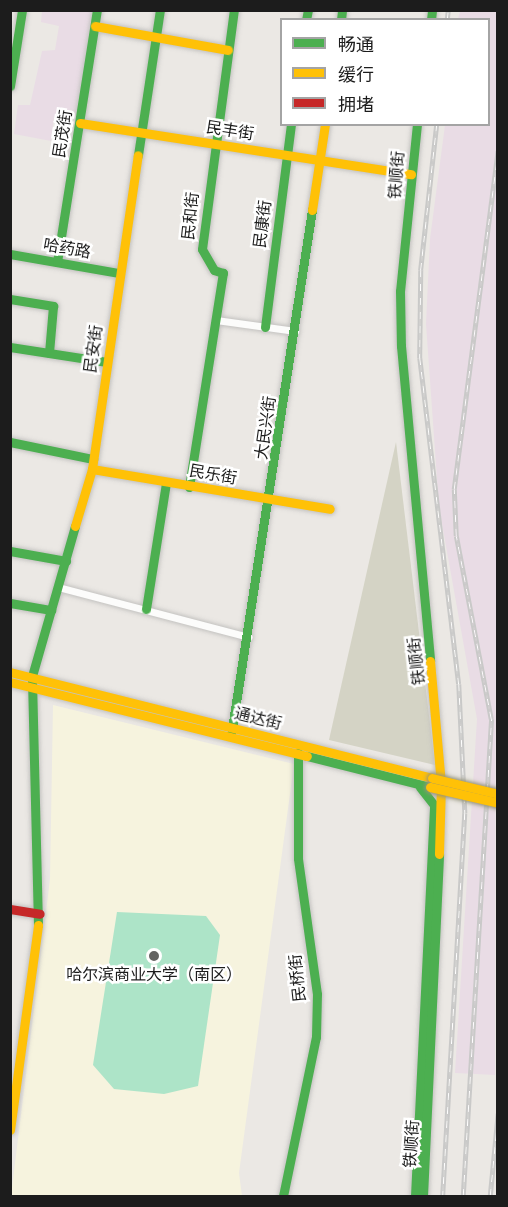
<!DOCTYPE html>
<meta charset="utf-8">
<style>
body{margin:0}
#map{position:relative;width:508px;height:1207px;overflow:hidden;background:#ebe8e4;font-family:Raleway,"Noto Sans SC",sans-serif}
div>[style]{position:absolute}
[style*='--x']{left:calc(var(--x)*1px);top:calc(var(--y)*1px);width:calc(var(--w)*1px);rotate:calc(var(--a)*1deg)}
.industrial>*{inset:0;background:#e9dce5}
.education>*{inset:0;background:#f6f3de}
.construction>*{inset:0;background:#d4d3c5}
.pitch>*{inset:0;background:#ade4c8}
.roads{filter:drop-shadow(0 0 2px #c3c2c0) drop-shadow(0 0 2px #c3c2c0)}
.street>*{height:7px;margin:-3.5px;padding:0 3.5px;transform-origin:3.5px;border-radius:3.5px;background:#fcfcfb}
.fast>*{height:9px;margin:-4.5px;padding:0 4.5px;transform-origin:4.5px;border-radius:4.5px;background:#4caf50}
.slow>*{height:9px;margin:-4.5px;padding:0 4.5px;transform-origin:4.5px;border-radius:4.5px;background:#ffc107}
.jam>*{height:9px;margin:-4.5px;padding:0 4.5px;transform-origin:4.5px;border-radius:4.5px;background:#c62828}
.rail>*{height:4.5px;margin-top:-2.25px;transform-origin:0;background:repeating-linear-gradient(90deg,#fff 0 7px,#c9c9c8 0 14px);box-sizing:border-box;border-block:2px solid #c9c9c8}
.bridges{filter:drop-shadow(0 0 2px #95947c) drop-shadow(0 0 2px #95947c)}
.slow-bridge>*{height:9px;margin:-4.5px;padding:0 4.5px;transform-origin:4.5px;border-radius:4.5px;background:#ffc107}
.dots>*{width:16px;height:16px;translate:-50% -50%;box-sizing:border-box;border:3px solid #fff;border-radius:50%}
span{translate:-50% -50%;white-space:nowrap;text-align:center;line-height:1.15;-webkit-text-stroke:5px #fff;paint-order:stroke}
.street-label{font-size:16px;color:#1c1c1c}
.poi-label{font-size:16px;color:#1c1c1c}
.frame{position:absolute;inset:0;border:12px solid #1c1c1c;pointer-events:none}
.legend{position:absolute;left:280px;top:18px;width:210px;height:108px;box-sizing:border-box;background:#fff;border:2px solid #a4a4a4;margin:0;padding:8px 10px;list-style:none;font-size:18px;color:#1c1c1c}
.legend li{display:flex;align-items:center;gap:12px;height:30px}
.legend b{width:30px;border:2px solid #a4a4a4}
</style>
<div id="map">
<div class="industrial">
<div style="clip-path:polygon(42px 11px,94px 11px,78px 120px,54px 117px,51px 141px,14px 134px,18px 105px,30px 105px,42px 51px,55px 50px,59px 26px,41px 22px)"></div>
<div style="clip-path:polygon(460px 11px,497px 11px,495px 1075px,455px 1073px,477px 719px,439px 507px,426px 324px,430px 239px,445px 125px,488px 124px,488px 20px,458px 19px)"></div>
</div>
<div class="education">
<div style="clip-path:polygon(53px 705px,294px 764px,239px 1173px,242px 1196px,11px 1196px,50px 879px)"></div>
</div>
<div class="construction">
<div style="clip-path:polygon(396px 442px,435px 765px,329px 740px)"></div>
</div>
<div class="pitch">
<div style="clip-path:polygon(117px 912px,206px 916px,220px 935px,198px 1086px,164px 1094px,114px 1089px,93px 1065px)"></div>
</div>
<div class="roads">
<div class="street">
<div style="--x:216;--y:320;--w:80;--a:7.9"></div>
<div style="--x:58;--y:587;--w:197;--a:14.7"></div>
</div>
<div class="fast">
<div style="--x:306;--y:20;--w:10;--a:-79"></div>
<div style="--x:341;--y:20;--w:10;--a:-84"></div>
<div style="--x:431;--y:20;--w:10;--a:-84"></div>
<div style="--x:10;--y:86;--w:77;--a:-81"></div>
<div style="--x:417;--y:124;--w:168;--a:95.8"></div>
<div style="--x:400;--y:291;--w:55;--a:89"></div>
<div style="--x:401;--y:346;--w:316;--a:84.7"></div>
<div style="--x:138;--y:155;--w:147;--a:-81.4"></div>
<div style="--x:10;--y:254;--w:111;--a:9.9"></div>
<div style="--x:57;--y:262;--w:255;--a:-81"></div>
<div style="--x:10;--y:299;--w:44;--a:9.2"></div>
<div style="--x:53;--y:306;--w:47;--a:94.9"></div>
<div style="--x:265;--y:327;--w:205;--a:-82.7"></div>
<div style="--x:10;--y:347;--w:98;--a:8.8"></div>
<div style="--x:10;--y:442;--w:85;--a:11.6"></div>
<div style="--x:189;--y:487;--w:217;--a:-81"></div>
<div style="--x:223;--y:273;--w:9;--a:-162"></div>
<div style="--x:214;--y:270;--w:24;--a:-120"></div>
<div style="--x:202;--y:249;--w:241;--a:-82.4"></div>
<div style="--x:10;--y:551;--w:57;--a:10.1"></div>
<div style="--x:10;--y:603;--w:42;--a:9.7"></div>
<div style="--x:146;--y:609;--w:128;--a:-81"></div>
<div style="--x:231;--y:735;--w:531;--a:-81.23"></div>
<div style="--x:307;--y:756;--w:127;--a:14.1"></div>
<div style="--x:38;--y:925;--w:249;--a:-91.4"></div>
<div style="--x:32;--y:676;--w:156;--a:-74"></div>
<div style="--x:283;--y:1196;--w:162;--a:-78.3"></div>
<div style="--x:316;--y:1037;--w:43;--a:-88.7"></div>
<div style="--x:317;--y:994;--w:137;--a:-98"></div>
<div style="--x:298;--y:858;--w:105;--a:-90"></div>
<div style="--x:415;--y:1196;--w:391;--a:-87.2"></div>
<div style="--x:434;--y:805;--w:23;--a:-128"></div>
<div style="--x:423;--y:1196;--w:342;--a:-87.3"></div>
</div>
<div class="slow">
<div style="--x:95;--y:26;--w:135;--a:10.2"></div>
<div style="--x:80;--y:123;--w:335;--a:8.8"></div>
<div style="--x:312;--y:210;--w:87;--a:-81.4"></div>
<div style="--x:92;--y:469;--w:241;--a:9.5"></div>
<div style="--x:75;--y:526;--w:59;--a:-73.4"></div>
<div style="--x:92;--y:469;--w:317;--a:-81.7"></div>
<div style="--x:430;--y:661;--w:124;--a:84.9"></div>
<div style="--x:441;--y:785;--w:69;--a:91.7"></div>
<div style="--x:10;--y:672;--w:435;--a:14.1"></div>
<div style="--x:10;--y:682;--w:306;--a:14"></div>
<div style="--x:10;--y:1130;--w:207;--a:-82.2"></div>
</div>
<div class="jam">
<div style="--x:10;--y:909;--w:30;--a:9"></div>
</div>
</div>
<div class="rail">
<div style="--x:447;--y:20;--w:10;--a:-84"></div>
<div style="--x:437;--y:124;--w:147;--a:96.3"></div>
<div style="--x:421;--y:270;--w:88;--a:90.7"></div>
<div style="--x:420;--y:358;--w:328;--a:83.2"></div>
<div style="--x:459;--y:684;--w:129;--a:87.3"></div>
<div style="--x:465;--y:813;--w:384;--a:93.3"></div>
<div style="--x:463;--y:1196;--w:478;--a:-86.6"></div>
<div style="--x:491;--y:719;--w:186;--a:-100.8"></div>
<div style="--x:456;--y:536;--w:47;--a:-92.4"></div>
<div style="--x:454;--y:489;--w:341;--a:-82.6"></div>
<div style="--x:490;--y:1196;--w:83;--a:-84.5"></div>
</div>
<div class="bridges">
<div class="slow-bridge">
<div style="--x:432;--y:778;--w:68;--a:13.6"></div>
<div style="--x:430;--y:787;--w:70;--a:13.2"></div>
</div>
</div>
<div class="dots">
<div style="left:154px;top:956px;background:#646362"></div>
</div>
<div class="street-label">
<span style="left:230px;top:131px;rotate:9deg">民丰街</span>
<span style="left:63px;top:134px;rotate:-81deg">民茂街</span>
<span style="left:397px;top:175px;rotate:-85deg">铁顺街</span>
<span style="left:191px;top:216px;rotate:-84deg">民和街</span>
<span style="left:263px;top:224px;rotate:-83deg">民康街</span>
<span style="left:67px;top:249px;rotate:10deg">哈药路</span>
<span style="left:94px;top:349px;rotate:-82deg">民安街</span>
<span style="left:266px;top:428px;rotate:-82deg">大民兴街</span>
<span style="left:213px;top:475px;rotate:10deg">民乐街</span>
<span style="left:417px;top:661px;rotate:-96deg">铁顺街</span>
<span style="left:258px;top:719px;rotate:14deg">通达街</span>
<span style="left:298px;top:978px;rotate:-96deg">民桥街</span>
<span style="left:412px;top:1144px;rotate:-86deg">铁顺街</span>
</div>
<div class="poi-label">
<span style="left:154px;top:975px">哈尔滨商业大学（南区）</span>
</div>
<div class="frame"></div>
<ul class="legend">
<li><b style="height:8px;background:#4caf50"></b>畅通</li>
<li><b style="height:8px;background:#ffc107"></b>缓行</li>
<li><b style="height:8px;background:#c62828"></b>拥堵</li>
</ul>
</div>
